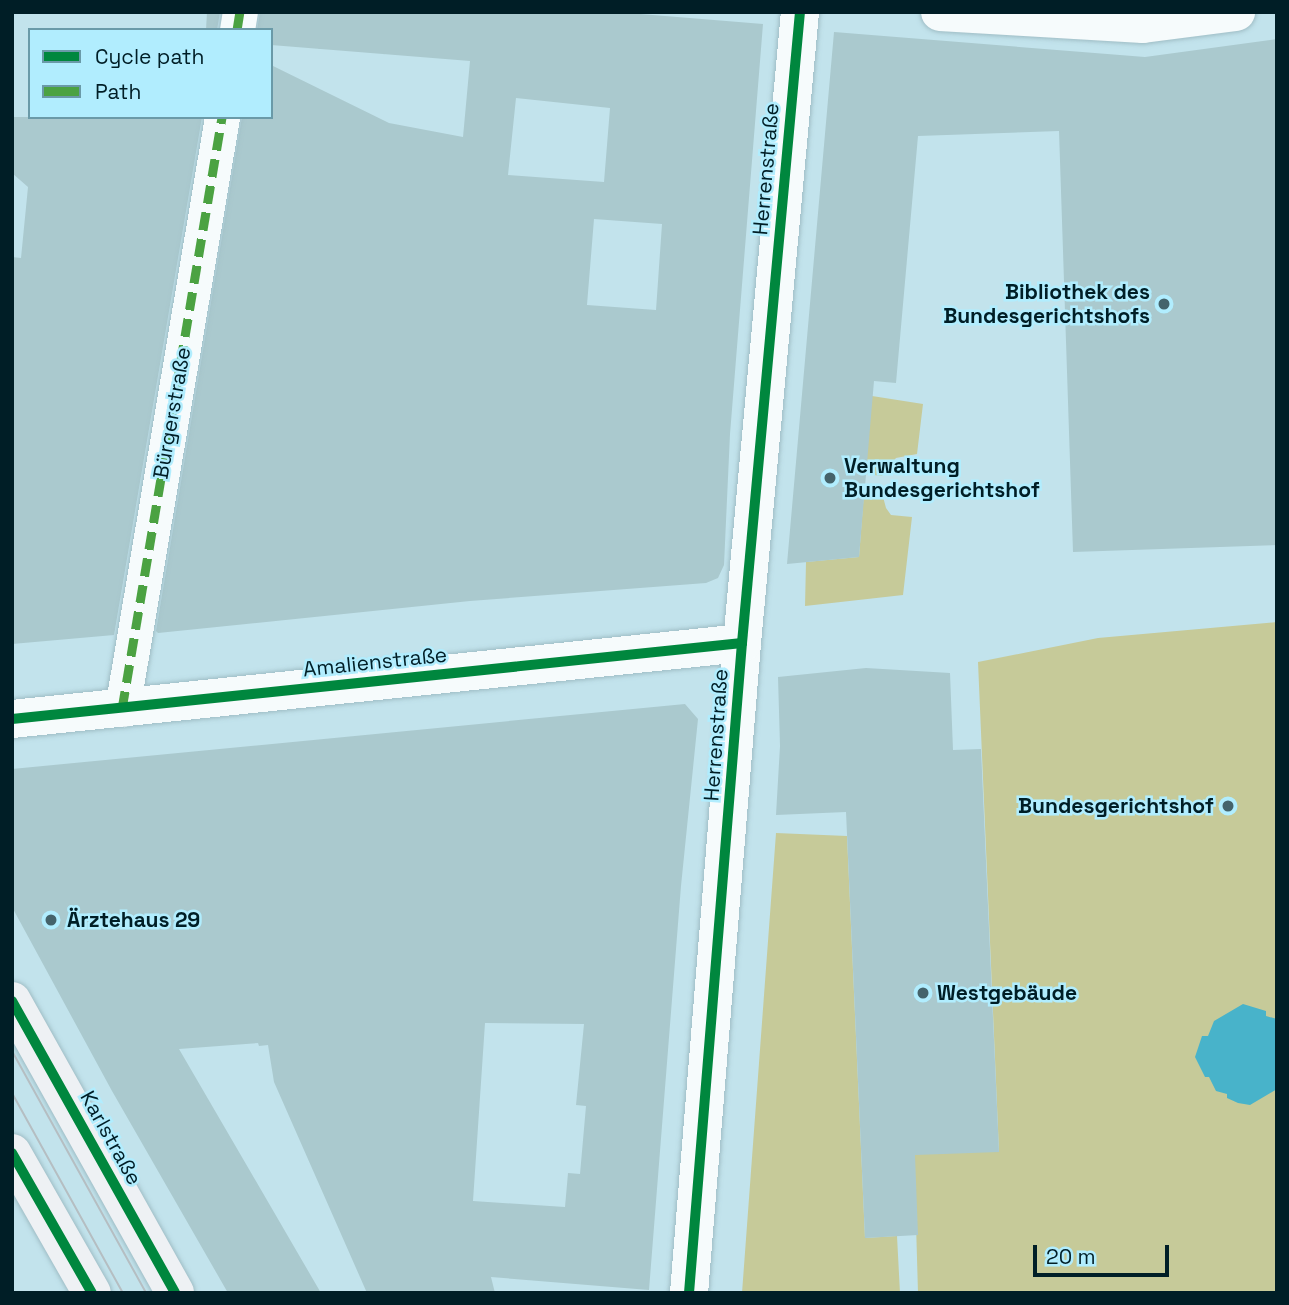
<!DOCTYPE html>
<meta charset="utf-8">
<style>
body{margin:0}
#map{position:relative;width:1289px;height:1305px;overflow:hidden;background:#c2e3ec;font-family:"Space Grotesk",sans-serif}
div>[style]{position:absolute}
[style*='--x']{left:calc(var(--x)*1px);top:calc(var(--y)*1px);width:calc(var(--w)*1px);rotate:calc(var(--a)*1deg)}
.green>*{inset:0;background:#c6ca99}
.water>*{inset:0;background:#48b3ca}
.building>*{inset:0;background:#aac9ce}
.roads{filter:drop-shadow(0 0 2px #9fbdc5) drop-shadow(0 0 2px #9fbdc5)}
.pedestrian>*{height:35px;margin:-17.5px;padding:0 17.5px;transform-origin:17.5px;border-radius:17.5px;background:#f6fbfc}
.minor>*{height:38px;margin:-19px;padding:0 19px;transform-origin:19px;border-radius:19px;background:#f6fbfc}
.secondary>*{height:38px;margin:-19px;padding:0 19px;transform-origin:19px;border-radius:19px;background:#eef1f4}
.tram>*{height:2px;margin:-1px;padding:0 1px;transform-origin:1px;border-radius:1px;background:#b5bec2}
.quiet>*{height:9px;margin-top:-4.5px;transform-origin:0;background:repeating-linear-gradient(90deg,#4ba242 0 18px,transparent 0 27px)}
.cycleway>*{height:10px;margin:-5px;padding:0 5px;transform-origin:5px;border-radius:5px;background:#00873e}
.dots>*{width:19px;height:19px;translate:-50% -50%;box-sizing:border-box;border:4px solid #b1edfe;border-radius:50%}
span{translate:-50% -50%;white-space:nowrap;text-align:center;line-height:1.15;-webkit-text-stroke:5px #b1edfe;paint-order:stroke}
.street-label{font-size:21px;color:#001e26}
.poi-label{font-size:21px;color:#001e26;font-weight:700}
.right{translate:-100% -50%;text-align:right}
.left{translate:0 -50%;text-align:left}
.frame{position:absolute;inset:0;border:14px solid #001e26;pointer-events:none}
.legend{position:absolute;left:28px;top:28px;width:245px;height:91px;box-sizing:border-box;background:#b1edfe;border:2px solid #6a9aa8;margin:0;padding:9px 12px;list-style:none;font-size:21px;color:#001e26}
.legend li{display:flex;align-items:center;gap:14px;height:35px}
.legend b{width:35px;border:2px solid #6a9aa8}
.scale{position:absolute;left:1033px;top:1245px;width:136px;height:32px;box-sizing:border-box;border:4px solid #001e26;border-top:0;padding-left:9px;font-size:21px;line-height:24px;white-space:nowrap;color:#001e26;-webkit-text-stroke:5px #b1edfe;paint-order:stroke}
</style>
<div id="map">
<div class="green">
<div style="clip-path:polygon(872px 396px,923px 404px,917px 454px,896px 458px,882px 476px,865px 474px)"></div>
<div style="clip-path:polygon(864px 492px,882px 493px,886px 508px,891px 515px,912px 517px,903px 595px,805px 606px,806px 562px,859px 557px)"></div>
<div style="clip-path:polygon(1277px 622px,1277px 1293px,918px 1293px,913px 1119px,999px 1152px,978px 662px,1098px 638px)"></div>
<div style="clip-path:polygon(776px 833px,847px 836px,865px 1238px,897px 1236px,900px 1293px,742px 1293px)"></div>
</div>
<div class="water">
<div style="clip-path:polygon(1243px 1004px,1266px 1011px,1266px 1016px,1277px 1019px,1277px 1089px,1250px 1105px,1238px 1103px,1227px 1098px,1227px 1094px,1216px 1091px,1209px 1077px,1205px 1077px,1195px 1057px,1202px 1036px,1208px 1036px,1214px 1021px)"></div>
</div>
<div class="building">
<div style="clip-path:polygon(207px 12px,220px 12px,217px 30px,206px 30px)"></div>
<div style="clip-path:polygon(evenodd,260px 12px,616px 12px,763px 24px,730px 434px,724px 565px,718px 578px,706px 583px,470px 601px,158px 633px,156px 631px,242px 117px,271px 117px,271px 65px,389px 123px,463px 137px,470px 61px,271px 45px,271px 30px,257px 30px,260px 12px,516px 98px,610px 108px,604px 182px,508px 175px,516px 98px,260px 12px,594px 219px,662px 224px,656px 310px,587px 305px,594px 219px)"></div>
<div style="clip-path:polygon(834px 32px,1145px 57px,1277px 39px,1277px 545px,1073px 552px,1059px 131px,918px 136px,896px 383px,874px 381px,859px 557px,787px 564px)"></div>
<div style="clip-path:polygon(12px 117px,202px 117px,114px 635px,12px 644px,12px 257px,21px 258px,28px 187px,12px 173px)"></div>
<div style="clip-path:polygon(866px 668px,950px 673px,953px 750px,981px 749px,999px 1152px,915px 1155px,918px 1235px,865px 1238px,846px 812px,776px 815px,780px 746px,778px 677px)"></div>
<div style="clip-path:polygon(evenodd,685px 704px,698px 719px,681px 886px,649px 1290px,491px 1277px,495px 1293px,367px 1293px,274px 1082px,268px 1045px,259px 1046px,258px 1043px,179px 1049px,321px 1293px,228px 1293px,112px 1091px,12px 907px,12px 769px,685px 704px,485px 1023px,584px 1024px,576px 1105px,586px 1106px,580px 1174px,568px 1173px,565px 1207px,473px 1201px,485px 1023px)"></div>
</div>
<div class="roads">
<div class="pedestrian">
<div style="--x:237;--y:30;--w:18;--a:-81"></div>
<div style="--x:122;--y:709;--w:600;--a:-80.41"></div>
</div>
<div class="minor">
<div style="--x:940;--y:12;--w:203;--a:3.4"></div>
<div style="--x:1143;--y:24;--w:94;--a:-7.4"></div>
<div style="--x:12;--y:719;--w:734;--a:-5.94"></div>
<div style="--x:689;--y:1293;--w:652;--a:-85.34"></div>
<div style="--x:742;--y:643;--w:634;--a:-84.75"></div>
</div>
<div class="secondary">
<div style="--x:12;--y:1001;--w:334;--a:60.8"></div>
<div style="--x:12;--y:1153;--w:161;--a:60.3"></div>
</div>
</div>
<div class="tram">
<div style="--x:12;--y:1051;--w:277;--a:61"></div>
<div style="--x:12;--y:1093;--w:229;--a:61"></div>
</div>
<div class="quiet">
<div style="--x:237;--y:30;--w:18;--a:-81"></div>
<div style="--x:122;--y:709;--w:600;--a:-80.41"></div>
</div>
<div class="cycleway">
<div style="--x:12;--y:719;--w:734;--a:-5.94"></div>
<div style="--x:12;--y:1001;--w:334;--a:60.8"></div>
<div style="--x:12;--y:1153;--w:161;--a:60.3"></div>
<div style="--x:689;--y:1293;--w:652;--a:-85.34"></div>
<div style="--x:742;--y:643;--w:634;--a:-84.75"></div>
</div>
<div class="dots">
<div style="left:1164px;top:304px;background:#44636b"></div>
<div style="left:830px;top:478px;background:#44636b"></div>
<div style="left:1228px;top:806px;background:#44636b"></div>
<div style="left:51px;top:920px;background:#44636b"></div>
<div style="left:923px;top:993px;background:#44636b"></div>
</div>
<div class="street-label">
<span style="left:766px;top:169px;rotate:-85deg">Herrenstraße</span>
<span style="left:172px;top:413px;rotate:-80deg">Bürgerstraße</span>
<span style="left:375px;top:662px;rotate:-6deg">Amalienstraße</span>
<span style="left:716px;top:735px;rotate:-86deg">Herrenstraße</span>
<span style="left:111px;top:1138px;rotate:61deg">Karlstraße</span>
</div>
<div class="poi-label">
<span class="right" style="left:1150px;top:304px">Bibliothek des<br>Bundesgerichtshofs</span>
<span class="left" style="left:844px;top:478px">Verwaltung<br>Bundesgerichtshof</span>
<span class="right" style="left:1214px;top:806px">Bundesgerichtshof</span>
<span class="left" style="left:67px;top:920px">Ärztehaus 29</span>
<span class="left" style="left:937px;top:993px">Westgebäude</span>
</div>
<div class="frame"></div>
<ul class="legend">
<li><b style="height:9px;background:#00873e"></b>Cycle path</li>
<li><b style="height:9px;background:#4ba242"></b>Path</li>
</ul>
<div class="scale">20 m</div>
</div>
